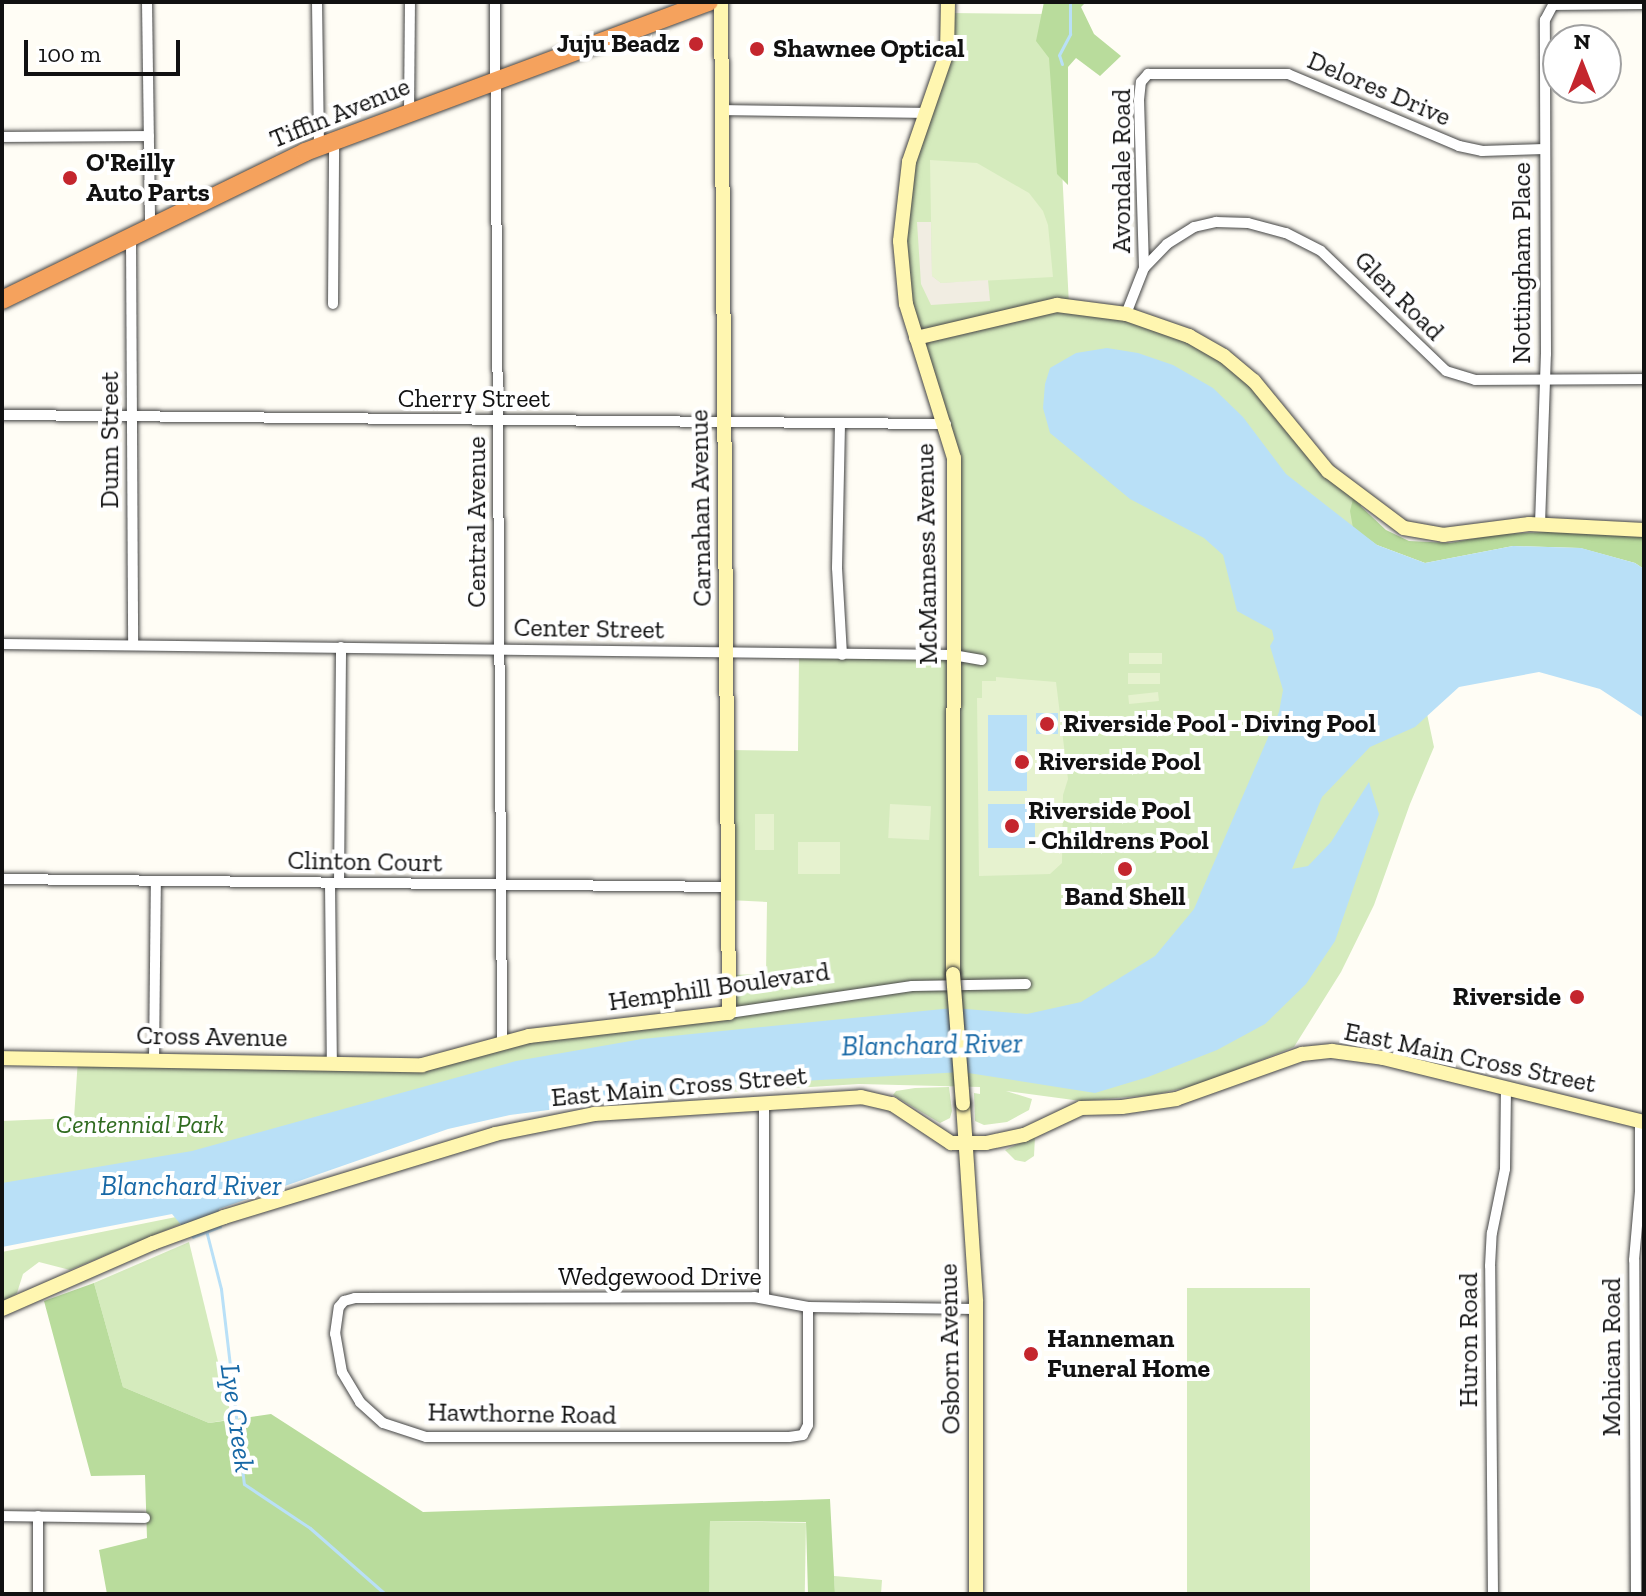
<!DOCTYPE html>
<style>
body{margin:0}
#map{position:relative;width:1646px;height:1596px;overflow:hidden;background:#fffdf5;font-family:"Zilla Slab",serif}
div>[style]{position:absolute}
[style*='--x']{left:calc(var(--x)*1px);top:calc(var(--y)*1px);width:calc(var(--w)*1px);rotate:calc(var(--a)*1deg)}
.green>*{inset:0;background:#d5ebbd;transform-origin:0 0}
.forest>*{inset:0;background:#b9dc9c}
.pitch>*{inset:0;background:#e6f2cf;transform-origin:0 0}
.plaza>*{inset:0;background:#f1ede2}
.water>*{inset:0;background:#b9e0f7;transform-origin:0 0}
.stream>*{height:3px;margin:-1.5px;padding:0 1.5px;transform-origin:1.5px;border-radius:1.5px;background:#b9e0f7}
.roads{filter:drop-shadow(0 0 2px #444) drop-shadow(0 0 2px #444)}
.street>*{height:10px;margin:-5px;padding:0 5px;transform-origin:5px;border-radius:5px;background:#fff}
.secondary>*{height:14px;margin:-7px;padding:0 7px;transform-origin:7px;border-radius:7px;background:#fff6b0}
.highway>*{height:18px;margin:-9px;padding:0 9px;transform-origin:9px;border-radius:9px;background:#f5a25d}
.bridges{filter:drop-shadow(0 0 2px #333) drop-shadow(0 0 2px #333)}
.secondary-bridge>*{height:14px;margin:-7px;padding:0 7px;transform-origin:7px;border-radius:7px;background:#fff6b0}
.dots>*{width:22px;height:22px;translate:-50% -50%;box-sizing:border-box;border:4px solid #fff;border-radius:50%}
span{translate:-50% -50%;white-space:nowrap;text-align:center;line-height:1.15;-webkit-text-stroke:8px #fff;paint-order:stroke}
.poi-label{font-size:26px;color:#111;font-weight:700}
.right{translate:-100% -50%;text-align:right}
.left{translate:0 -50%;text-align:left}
.street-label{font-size:26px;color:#111}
.park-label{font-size:26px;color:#2f6b1f;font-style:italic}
.water-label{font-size:28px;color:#1768a6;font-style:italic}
.frame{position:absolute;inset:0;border:4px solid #111;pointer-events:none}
.north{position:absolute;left:1542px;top:24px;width:80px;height:80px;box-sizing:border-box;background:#fff;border:2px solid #a0a0a0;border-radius:50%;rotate:0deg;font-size:22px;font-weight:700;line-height:32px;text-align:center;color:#111}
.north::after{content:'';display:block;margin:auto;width:28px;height:36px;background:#c4262e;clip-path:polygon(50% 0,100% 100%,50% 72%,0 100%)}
.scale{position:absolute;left:24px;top:40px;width:156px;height:36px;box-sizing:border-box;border:4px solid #111;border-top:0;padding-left:10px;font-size:24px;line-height:28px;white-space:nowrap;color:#111;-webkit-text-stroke:6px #fff;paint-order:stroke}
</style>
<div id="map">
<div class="green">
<div style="clip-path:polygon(948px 13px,1054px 14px,1069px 305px,1091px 307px,1224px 356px,1363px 500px,1354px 528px,1377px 545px,1412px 643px,1434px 747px,1410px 804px,1374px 905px,1341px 972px,1294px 1047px,1198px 1085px,1152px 1095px,1081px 1101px,1006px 1091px,1032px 1099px,1029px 1110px,1007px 1122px,984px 1125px,975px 1121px,974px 1093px,980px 1094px,980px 1087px,859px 1084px,727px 1092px,728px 1059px,2px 1217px,2px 1121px,74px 1118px,78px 1059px,422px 1065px,502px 1041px,728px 1013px,728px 975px,766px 974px,767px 902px,728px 900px,729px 750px,798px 751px,799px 655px,953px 655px,954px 458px,916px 338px,902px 201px,944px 66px)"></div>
<div style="clip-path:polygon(949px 1087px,952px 1111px,950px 1118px,940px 1123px,893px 1095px,896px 1091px,915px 1088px)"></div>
<div style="clip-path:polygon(1035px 1136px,1034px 1156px,1025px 1162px,1015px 1160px,1005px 1150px)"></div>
<div style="clip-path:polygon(176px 1217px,183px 1223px,70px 1270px,39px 1262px,23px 1274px,17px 1293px,2px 1303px,2px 1252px)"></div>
<div style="clip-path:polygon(189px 1242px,232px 1419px,209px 1423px,123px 1387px,94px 1283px)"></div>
<div style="left:1310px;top:1288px;width:306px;height:123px;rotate:90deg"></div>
<div style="left:710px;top:1521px;width:96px;height:73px;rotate:1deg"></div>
<div style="clip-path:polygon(834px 1576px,882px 1580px,881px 1594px,835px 1594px)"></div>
</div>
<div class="forest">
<div style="clip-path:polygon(1044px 2px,1086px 2px,1081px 7px,1094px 34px,1121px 56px,1100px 76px,1076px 58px,1068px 67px,1068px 185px,1057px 174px,1049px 58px,1036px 41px)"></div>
<div style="clip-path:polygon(1353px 499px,1386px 530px,1409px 541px,1450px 543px,1499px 534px,1548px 532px,1644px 537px,1644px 569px,1635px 563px,1580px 548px,1513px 546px,1425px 563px,1377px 545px,1353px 528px,1350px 511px)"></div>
<div style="clip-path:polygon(94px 1283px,123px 1387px,209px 1423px,271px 1414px,423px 1512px,830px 1499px,835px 1594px,808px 1594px,806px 1522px,710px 1521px,709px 1594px,107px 1594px,99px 1550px,147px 1538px,145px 1475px,91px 1476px,44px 1301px)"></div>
</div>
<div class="pitch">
<div style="clip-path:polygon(930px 160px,977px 163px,1029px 193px,1043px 211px,1048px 225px,1053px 277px,941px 283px,932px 276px)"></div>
<div style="left:1162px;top:653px;width:11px;height:33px;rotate:90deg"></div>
<div style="left:1160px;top:673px;width:11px;height:32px;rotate:90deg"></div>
<div style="clip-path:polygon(996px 677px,1056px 682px,1068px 779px,1063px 795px,1062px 863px,1050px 874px,979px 876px,977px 698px,982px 698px,982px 681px,996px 681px)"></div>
<div style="left:1158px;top:692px;width:9px;height:30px;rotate:84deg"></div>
<div style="left:890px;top:804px;width:41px;height:34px;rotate:3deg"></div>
<div style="left:755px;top:814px;width:19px;height:36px"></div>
<div style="left:798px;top:842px;width:42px;height:32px"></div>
</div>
<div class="plaza">
<div style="clip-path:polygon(917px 222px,931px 222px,932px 276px,941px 283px,988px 280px,990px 301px,931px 305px,921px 284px)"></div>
</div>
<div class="water">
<div style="clip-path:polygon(1107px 348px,1138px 353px,1173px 365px,1213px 388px,1243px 417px,1286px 474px,1377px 545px,1425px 563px,1513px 546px,1581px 548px,1635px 563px,1644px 569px,1644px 718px,1600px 689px,1539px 672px,1459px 687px,1415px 727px,1370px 747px,1322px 797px,1292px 869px,1308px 866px,1331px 842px,1369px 782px,1379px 814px,1335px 941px,1306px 984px,1265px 1024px,1217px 1050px,1148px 1077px,1095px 1093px,962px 1072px,748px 1084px,510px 1115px,448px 1129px,219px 1209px,222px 1228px,193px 1239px,172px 1214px,2px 1247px,2px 1183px,192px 1151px,516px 1061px,642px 1039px,953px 1008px,1027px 1014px,1081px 1002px,1155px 956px,1194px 909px,1279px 712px,1283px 690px,1270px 646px,1274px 639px,1272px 630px,1237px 611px,1223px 555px,1204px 538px,1130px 499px,1050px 433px,1043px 408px,1045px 384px,1050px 368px,1076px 353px)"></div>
<div style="left:1036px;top:713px;width:22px;height:21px"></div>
<div style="left:988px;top:715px;width:39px;height:76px"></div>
<div style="left:988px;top:804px;width:47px;height:44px"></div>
</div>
<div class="stream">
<div style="--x:1062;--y:64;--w:9;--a:-108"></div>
<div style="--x:1059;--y:55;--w:24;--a:-62"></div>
<div style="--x:1070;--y:34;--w:32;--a:-90"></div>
<div style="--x:206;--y:1230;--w:61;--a:75.7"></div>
<div style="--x:221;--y:1289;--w:196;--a:83.3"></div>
<div style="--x:244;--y:1484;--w:79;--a:33.7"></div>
<div style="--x:310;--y:1528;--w:100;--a:41.3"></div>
</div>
<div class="roads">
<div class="street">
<div style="--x:147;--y:2;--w:224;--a:89.2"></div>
<div style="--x:317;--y:2;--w:145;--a:89.2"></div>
<div style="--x:495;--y:2;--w:1039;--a:89.61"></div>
<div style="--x:722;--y:110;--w:203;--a:0.8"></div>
<div style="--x:409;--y:113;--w:111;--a:-89.5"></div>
<div style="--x:2;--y:137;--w:147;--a:-0.4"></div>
<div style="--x:131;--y:236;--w:409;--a:89.7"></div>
<div style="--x:1144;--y:268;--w:33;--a:-46"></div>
<div style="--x:1167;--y:244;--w:32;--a:-32"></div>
<div style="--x:1194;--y:227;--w:23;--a:-13"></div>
<div style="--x:1216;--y:222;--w:32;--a:2"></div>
<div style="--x:1248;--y:223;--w:39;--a:15"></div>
<div style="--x:1286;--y:233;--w:39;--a:27"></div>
<div style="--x:1321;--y:251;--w:173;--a:43.8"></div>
<div style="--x:1446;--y:371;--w:30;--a:17"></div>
<div style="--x:1475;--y:380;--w:169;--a:-0.3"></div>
<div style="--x:333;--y:304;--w:163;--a:-89.6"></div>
<div style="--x:1126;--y:314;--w:49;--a:-68.6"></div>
<div style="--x:1144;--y:268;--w:168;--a:-91.7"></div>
<div style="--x:1139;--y:100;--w:18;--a:-84"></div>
<div style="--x:1141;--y:82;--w:11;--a:-49"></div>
<div style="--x:1148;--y:74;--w:140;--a:0"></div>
<div style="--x:1288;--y:74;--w:186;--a:22.8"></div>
<div style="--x:1459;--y:146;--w:24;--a:12"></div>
<div style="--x:1482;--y:151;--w:62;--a:-1.8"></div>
<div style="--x:2;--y:415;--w:944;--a:0.55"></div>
<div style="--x:840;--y:424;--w:144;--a:91.2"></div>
<div style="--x:837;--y:568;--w:87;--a:86.7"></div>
<div style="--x:1540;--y:524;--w:170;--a:-88"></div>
<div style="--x:1546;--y:354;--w:334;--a:-90.2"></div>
<div style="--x:1545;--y:20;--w:17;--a:-62"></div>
<div style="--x:1553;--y:5;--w:91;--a:-0.6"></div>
<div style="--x:2;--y:644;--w:951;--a:0.66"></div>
<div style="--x:953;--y:655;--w:29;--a:10"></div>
<div style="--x:2;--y:879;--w:726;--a:0.63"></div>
<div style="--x:330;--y:883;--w:179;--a:89.4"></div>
<div style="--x:339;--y:883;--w:236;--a:-89.5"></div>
<div style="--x:729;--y:1013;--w:185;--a:-8.4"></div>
<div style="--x:912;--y:986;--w:114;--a:-1"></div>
<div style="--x:154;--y:1061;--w:180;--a:-89.4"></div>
<div style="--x:764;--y:1298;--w:196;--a:-90"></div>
<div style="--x:808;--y:1307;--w:118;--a:90"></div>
<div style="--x:808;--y:1425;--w:11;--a:117"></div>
<div style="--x:803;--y:1435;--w:14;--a:172"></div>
<div style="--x:789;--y:1437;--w:363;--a:180"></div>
<div style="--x:426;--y:1437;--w:45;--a:-162"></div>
<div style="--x:383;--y:1423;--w:31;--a:-138"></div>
<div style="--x:360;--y:1402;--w:35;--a:-121"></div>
<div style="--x:342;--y:1372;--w:39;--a:-100"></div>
<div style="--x:335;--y:1334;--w:27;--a:-82"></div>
<div style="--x:339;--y:1307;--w:8;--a:-50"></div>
<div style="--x:344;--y:1301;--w:11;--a:-15"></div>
<div style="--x:355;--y:1298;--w:399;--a:-0.1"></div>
<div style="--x:754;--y:1297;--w:55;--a:10.5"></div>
<div style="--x:808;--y:1307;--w:168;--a:0.7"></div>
<div style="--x:2;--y:1516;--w:143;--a:0.8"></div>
<div style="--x:38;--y:1516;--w:78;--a:90"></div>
<div style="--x:1493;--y:1594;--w:328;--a:-90.5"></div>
<div style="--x:1490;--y:1266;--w:33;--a:-87"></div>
<div style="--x:1492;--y:1233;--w:65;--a:-78.5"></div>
<div style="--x:1505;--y:1169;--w:81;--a:-89.3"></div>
<div style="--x:1636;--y:1594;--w:334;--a:-90.3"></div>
<div style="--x:1634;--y:1260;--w:69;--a:-85"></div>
<div style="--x:1640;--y:1191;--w:70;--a:-90"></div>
</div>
<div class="secondary">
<div style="--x:948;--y:2;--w:50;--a:91.1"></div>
<div style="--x:947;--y:52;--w:116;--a:109.1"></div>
<div style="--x:909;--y:162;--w:80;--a:96.5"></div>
<div style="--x:900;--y:241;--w:63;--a:84.6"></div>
<div style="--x:906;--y:304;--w:161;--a:72.7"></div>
<div style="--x:954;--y:458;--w:516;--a:90.11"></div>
<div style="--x:916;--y:338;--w:145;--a:-13.2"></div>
<div style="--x:1057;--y:305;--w:70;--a:7.4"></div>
<div style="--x:1126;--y:314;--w:67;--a:19.2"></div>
<div style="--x:1189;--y:336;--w:40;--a:29.7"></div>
<div style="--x:1224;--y:356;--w:39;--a:40"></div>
<div style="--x:1254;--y:381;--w:117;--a:50.6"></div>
<div style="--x:1328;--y:471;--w:95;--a:36.9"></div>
<div style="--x:1404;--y:528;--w:40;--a:10"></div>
<div style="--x:1443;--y:535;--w:87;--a:-7.3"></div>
<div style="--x:1529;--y:524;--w:115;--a:3"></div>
<div style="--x:2;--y:1058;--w:420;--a:1"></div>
<div style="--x:422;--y:1065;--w:111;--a:-15.2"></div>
<div style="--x:529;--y:1036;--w:201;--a:-6.6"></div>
<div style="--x:729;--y:1013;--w:1011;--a:-90.45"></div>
<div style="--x:963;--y:1104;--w:198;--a:86.2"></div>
<div style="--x:976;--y:1302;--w:292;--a:90"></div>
<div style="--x:2;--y:1309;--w:165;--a:-23.6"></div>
<div style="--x:153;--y:1243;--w:76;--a:-20.1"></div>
<div style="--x:224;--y:1217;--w:283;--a:-17"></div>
<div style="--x:495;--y:1134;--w:101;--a:-11.4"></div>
<div style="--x:594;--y:1114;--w:268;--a:-3.6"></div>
<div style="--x:861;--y:1097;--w:32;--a:13"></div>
<div style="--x:892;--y:1104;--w:71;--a:33.5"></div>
<div style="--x:951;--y:1143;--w:35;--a:0"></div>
<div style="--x:986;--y:1143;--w:39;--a:-12"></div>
<div style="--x:1024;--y:1135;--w:63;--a:-25.3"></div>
<div style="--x:1081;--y:1108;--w:41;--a:-1.4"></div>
<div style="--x:1122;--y:1107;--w:55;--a:-8.4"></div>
<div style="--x:1176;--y:1099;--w:134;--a:-19.7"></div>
<div style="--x:1302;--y:1054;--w:30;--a:-6"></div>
<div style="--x:1332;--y:1051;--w:51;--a:7.8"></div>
<div style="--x:1383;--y:1058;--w:269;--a:13.8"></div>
</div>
<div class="highway">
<div style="--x:2;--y:300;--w:337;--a:-26"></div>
<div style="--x:305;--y:152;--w:431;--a:-20.4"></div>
</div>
</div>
<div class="bridges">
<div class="secondary-bridge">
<div style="--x:953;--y:974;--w:130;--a:85.6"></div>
</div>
</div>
<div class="dots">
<div style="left:696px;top:44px;background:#c4262e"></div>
<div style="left:757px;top:49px;background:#c4262e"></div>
<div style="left:70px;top:178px;background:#c4262e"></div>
<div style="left:1047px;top:724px;background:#c4262e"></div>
<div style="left:1022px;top:762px;background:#c4262e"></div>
<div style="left:1012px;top:826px;background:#c4262e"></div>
<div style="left:1125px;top:869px;background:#c4262e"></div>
<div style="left:1577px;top:997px;background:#c4262e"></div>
<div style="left:1031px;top:1354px;background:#c4262e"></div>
</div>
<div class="poi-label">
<span class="right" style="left:680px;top:44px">Juju Beadz</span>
<span class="left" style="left:773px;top:49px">Shawnee Optical</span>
<span class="left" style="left:86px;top:178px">O'Reilly<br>Auto Parts</span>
<span class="left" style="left:1063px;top:724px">Riverside Pool - Diving Pool</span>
<span class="left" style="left:1038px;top:762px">Riverside Pool</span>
<span class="left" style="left:1028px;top:826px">Riverside Pool<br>- Childrens Pool</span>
<span style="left:1125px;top:897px">Band Shell</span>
<span class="right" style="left:1561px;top:997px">Riverside</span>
<span class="left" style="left:1047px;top:1354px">Hanneman<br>Funeral Home</span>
</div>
<div class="street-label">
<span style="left:1379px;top:89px;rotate:23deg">Delores Drive</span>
<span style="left:340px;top:113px;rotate:-22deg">Tiffin Avenue</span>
<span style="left:1122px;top:171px;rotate:-90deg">Avondale Road</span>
<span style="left:1522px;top:263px;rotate:-90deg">Nottingham Place</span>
<span style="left:1399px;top:296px;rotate:45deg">Glen Road</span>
<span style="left:474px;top:399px">Cherry Street</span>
<span style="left:110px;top:440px;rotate:-90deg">Dunn Street</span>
<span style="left:701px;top:508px;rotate:-91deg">Carnahan Avenue</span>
<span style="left:477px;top:522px;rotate:-90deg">Central Avenue</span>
<span style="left:927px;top:554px;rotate:-91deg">McManness Avenue</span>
<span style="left:589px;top:629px;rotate:1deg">Center Street</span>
<span style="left:365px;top:862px;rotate:1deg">Clinton Court</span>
<span style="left:719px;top:987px;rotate:-8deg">Hemphill Boulevard</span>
<span style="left:212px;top:1037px;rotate:1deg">Cross Avenue</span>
<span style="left:1470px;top:1058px;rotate:12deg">East Main Cross Street</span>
<span style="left:679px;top:1087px;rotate:-5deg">East Main Cross Street</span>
<span style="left:660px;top:1277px">Wedgewood Drive</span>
<span style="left:1469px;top:1340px;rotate:-90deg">Huron Road</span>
<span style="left:950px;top:1349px;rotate:-91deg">Osborn Avenue</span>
<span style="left:1612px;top:1357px;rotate:-90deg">Mohican Road</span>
<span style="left:522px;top:1414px;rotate:1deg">Hawthorne Road</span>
</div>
<div class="park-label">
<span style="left:140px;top:1125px">Centennial Park</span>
</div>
<div class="water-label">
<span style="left:932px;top:1045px;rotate:-1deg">Blanchard River</span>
<span style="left:191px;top:1186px">Blanchard River</span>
<span style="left:237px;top:1418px;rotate:82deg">Lye Creek</span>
</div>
<div class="frame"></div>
<div class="north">N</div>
<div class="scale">100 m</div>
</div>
